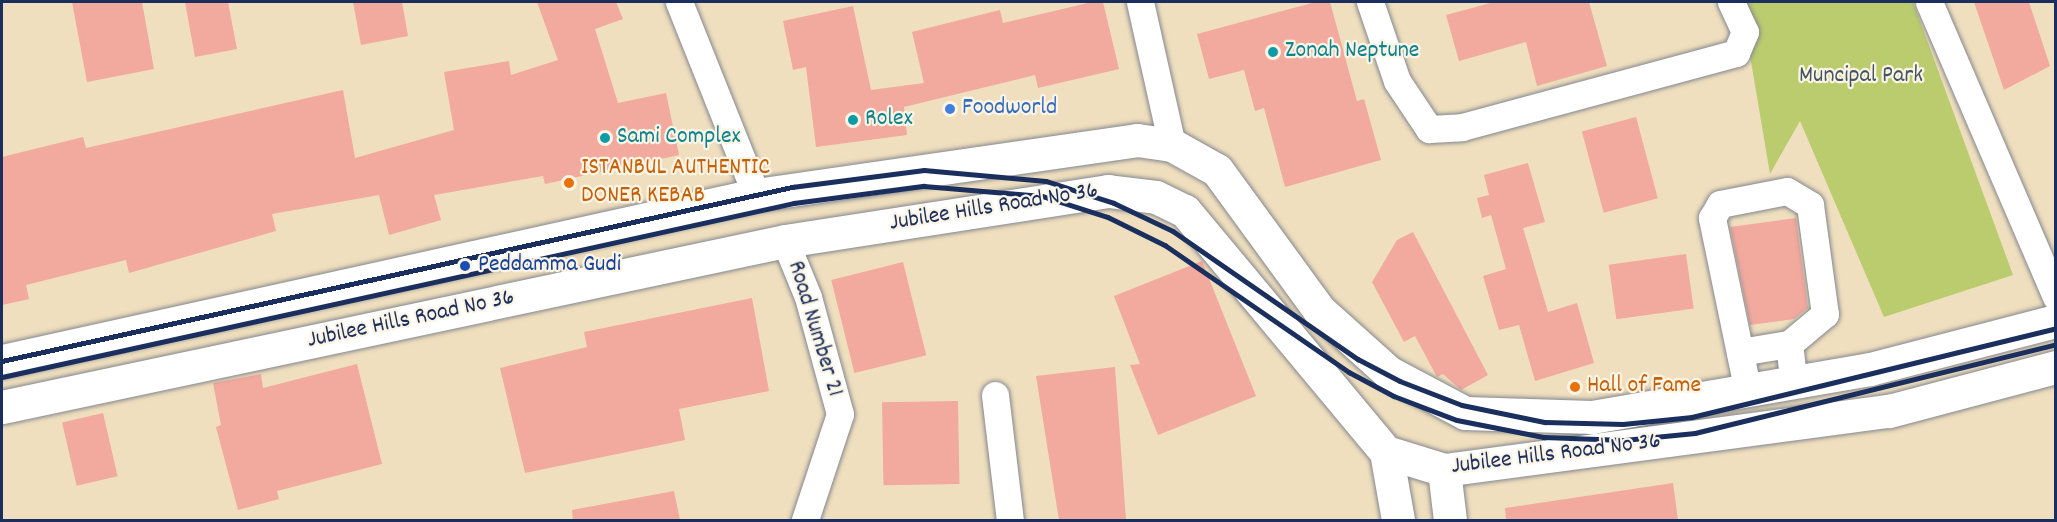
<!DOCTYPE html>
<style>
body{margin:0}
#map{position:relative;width:2057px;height:522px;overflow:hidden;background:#efdfbe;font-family:Dekko,sans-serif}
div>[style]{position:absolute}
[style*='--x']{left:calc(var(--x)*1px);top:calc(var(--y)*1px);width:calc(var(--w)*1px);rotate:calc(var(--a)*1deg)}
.green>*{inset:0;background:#bbcc6f}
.building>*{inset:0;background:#f2a99e;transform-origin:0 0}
.roads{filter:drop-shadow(0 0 2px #85878e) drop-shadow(0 0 2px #85878e)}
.minor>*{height:27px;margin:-13.5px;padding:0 13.5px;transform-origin:13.5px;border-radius:13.5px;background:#fff}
.major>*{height:33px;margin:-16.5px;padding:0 16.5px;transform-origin:16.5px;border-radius:16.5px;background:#fff}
.rail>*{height:4.5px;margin:-2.25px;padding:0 2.25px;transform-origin:2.25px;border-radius:2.25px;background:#1b2f5e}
.dots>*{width:16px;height:16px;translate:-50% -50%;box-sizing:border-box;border:3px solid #fcf5e5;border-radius:50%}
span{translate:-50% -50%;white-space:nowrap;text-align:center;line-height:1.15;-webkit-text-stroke:4.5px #fcf5e5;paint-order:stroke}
.culture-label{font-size:24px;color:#0d838f}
.left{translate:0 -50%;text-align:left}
.park-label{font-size:24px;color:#435662}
.shop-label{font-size:24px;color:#366cbe}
.food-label{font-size:24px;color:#c56008}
.street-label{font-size:24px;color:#1b2f5e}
.transit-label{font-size:24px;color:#164399}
.frame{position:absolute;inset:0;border:3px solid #1b2f5e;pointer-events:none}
</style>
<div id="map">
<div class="green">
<div style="clip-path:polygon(1741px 2px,1913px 2px,2013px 275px,1884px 317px,1800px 121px,1770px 174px)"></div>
</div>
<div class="building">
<div style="clip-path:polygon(72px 2px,142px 2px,154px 69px,87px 82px)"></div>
<div style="clip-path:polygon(185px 2px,228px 2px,237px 49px,195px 57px)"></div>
<div style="clip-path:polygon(353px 2px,402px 2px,408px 36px,361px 45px)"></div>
<div style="clip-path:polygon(537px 2px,616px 2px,623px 19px,595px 29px,618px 103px,666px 93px,679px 155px,545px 184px,543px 176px,434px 195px,441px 220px,389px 235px,379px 195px,272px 214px,276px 231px,129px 273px,126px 260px,26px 285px,29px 299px,2px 305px,2px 157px,83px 137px,86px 148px,343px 90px,355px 158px,454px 130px,444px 72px,509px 61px,511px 75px,558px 60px)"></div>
<div style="clip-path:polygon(1092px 2px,1103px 2px,1119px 69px,1038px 88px,1035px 75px,904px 107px,907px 135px,816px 147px,806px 67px,793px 70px,783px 21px,853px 6px,871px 90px,924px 83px,912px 32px,1000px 10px,1003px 23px)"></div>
<div style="clip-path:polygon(1316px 2px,1330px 2px,1357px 101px,1364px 99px,1381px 160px,1285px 187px,1264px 108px,1255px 111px,1244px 70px,1209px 79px,1197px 34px)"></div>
<div style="clip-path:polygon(1494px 2px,1589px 2px,1607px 66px,1537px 86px,1526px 42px,1459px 61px,1446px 15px)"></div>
<div style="clip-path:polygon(1974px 2px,2029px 2px,2050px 66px,2004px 90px)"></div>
<div style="left:1636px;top:117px;width:84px;height:56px;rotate:75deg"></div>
<div style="clip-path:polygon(1528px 163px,1545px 222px,1523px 228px,1548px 312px,1577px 303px,1594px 363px,1535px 381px,1519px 325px,1499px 330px,1483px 276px,1506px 269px,1491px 215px,1482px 218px,1477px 198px,1489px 195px,1484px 175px)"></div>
<div style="clip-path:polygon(1796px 218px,1808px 308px,1794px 319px,1750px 325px,1730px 227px)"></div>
<div style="clip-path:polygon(1413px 232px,1488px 375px,1461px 390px,1443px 374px,1437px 377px,1415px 336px,1404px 342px,1372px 282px,1397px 240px)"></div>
<div style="left:1686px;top:254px;width:55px;height:78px;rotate:82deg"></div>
<div style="clip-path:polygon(1202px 261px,1256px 396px,1158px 435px,1130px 365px,1140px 364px,1114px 296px)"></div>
<div style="left:903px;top:262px;width:96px;height:74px;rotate:76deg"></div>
<div style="clip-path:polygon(752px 298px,769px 391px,679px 409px,685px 440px,525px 473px,500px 368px,587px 347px,584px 332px)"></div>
<div style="clip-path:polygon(357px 364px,382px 464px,277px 491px,279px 499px,238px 510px,216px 427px,221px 425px,213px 383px,261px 374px,263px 388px)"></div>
<div style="clip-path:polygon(1115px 367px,1126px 520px,1059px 520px,1036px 376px)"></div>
<div style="left:958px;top:401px;width:83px;height:76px;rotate:89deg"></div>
<div style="left:103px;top:413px;width:65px;height:42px;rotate:77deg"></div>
<div style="clip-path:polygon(1673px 483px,1678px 520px,1506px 520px,1505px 508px)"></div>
<div style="clip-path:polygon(674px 491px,680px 520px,573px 520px,572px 510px)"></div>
</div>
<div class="roads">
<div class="minor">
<div style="--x:679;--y:2;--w:208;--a:68.2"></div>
<div style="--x:1140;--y:2;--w:147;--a:77.4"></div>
<div style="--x:1370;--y:2;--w:83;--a:71.1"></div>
<div style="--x:1397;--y:81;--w:58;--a:56.3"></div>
<div style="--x:1429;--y:129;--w:33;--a:-3"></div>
<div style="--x:1462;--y:127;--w:284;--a:-15.1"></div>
<div style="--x:1736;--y:53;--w:23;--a:-67"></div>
<div style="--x:1745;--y:32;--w:33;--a:-115"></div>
<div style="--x:1929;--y:2;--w:321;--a:66.7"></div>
<div style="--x:785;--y:241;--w:61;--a:67.7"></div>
<div style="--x:808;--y:297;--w:121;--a:74.7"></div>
<div style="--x:840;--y:414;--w:112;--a:108.3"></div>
<div style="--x:1740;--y:352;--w:50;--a:-9.3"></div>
<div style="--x:1748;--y:392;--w:178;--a:-101.7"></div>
<div style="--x:1712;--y:218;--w:16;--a:-60"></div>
<div style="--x:1720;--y:204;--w:68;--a:-11"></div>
<div style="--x:1787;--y:191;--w:27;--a:31"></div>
<div style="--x:1810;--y:205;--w:110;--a:82.2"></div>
<div style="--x:1825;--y:314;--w:47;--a:140.2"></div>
<div style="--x:1789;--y:344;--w:39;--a:83"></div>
<div style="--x:995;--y:395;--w:126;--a:83.2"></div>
</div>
<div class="major">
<div style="--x:2;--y:361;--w:772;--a:-12.42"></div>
<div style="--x:756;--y:195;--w:385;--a:-8.2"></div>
<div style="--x:1137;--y:140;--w:35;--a:8"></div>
<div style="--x:1172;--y:145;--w:51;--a:29.1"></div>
<div style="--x:1217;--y:170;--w:173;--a:53.9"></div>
<div style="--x:1319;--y:310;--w:93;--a:41.9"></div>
<div style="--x:1388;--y:372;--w:87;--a:28"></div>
<div style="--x:1465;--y:413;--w:127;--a:1.8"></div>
<div style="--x:1592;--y:417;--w:282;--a:-9.8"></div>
<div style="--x:1870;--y:369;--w:192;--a:-14.5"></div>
<div style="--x:2;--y:407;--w:800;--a:-11.97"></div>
<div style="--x:785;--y:241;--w:327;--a:-8.8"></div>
<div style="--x:1108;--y:191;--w:48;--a:7.1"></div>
<div style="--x:1156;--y:197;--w:32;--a:26"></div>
<div style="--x:1185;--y:211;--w:314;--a:50.2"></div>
<div style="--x:1386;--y:452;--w:61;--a:17.2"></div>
<div style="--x:1444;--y:470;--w:449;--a:-7.6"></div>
<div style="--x:1889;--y:411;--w:173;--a:-14.8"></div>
<div style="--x:1386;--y:452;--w:69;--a:80"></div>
<div style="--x:1444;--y:470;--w:50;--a:83.2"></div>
</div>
</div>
<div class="rail">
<div style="--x:2;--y:361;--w:809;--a:-12.42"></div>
<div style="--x:792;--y:187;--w:133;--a:-7.3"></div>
<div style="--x:924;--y:170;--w:122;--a:5.2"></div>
<div style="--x:1046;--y:181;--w:71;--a:17.9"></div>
<div style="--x:1114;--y:203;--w:65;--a:25.4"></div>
<div style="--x:1173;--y:231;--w:225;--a:34.7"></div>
<div style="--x:1358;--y:359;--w:47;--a:27.6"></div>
<div style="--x:1400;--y:381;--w:66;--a:21.2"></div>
<div style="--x:1462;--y:405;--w:85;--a:11.6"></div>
<div style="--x:1545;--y:422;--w:78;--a:1.5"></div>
<div style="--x:1623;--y:424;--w:69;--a:-5.8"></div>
<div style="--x:1692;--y:417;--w:375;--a:-13.7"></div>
<div style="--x:2;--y:377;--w:811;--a:-12.39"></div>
<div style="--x:794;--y:203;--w:131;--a:-7.5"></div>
<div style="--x:924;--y:186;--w:118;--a:4.8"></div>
<div style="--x:1042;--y:196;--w:69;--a:17.7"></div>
<div style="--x:1108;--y:217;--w:64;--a:26.2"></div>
<div style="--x:1165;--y:245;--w:224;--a:34.6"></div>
<div style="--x:1349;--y:372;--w:51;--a:28.1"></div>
<div style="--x:1394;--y:396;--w:67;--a:20.9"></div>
<div style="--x:1457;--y:420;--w:89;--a:11.1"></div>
<div style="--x:1544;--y:437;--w:80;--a:2.1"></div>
<div style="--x:1624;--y:440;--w:71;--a:-5.6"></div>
<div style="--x:1695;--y:433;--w:372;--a:-13.8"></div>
</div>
<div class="dots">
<div style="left:1273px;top:52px;background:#0f9aa8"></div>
<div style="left:950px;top:109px;background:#3f7fe0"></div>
<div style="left:853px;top:120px;background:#0f9aa8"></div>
<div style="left:605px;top:138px;background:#0f9aa8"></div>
<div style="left:569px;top:183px;background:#e8710a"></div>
<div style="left:465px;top:266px;background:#1a4fb4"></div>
<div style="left:1575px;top:387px;background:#e8710a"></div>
</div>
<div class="culture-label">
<span class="left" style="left:1285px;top:52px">Zonah Neptune</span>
<span class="left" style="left:865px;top:120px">Rolex</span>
<span class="left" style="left:617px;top:138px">Sami Complex</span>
</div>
<div class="park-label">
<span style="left:1861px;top:77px">Muncipal Park</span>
</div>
<div class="shop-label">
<span class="left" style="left:962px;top:109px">Foodworld</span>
</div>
<div class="food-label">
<span class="left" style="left:581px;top:183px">ISTANBUL AUTHENTIC<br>DONER KEBAB</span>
<span class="left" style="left:1587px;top:387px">Hall of Fame</span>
</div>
<div class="street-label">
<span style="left:994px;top:208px;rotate:-9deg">Jubilee Hills Road No 36</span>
<span style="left:411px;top:320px;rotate:-12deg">Jubilee Hills Road No 36</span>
<span style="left:814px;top:329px;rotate:73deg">Road Number 21</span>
<span style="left:1556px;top:455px;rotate:-7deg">Jubilee Hills Road No 36</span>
</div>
<div class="transit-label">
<span class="left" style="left:478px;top:266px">Peddamma Gudi</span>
</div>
<div class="frame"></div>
</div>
